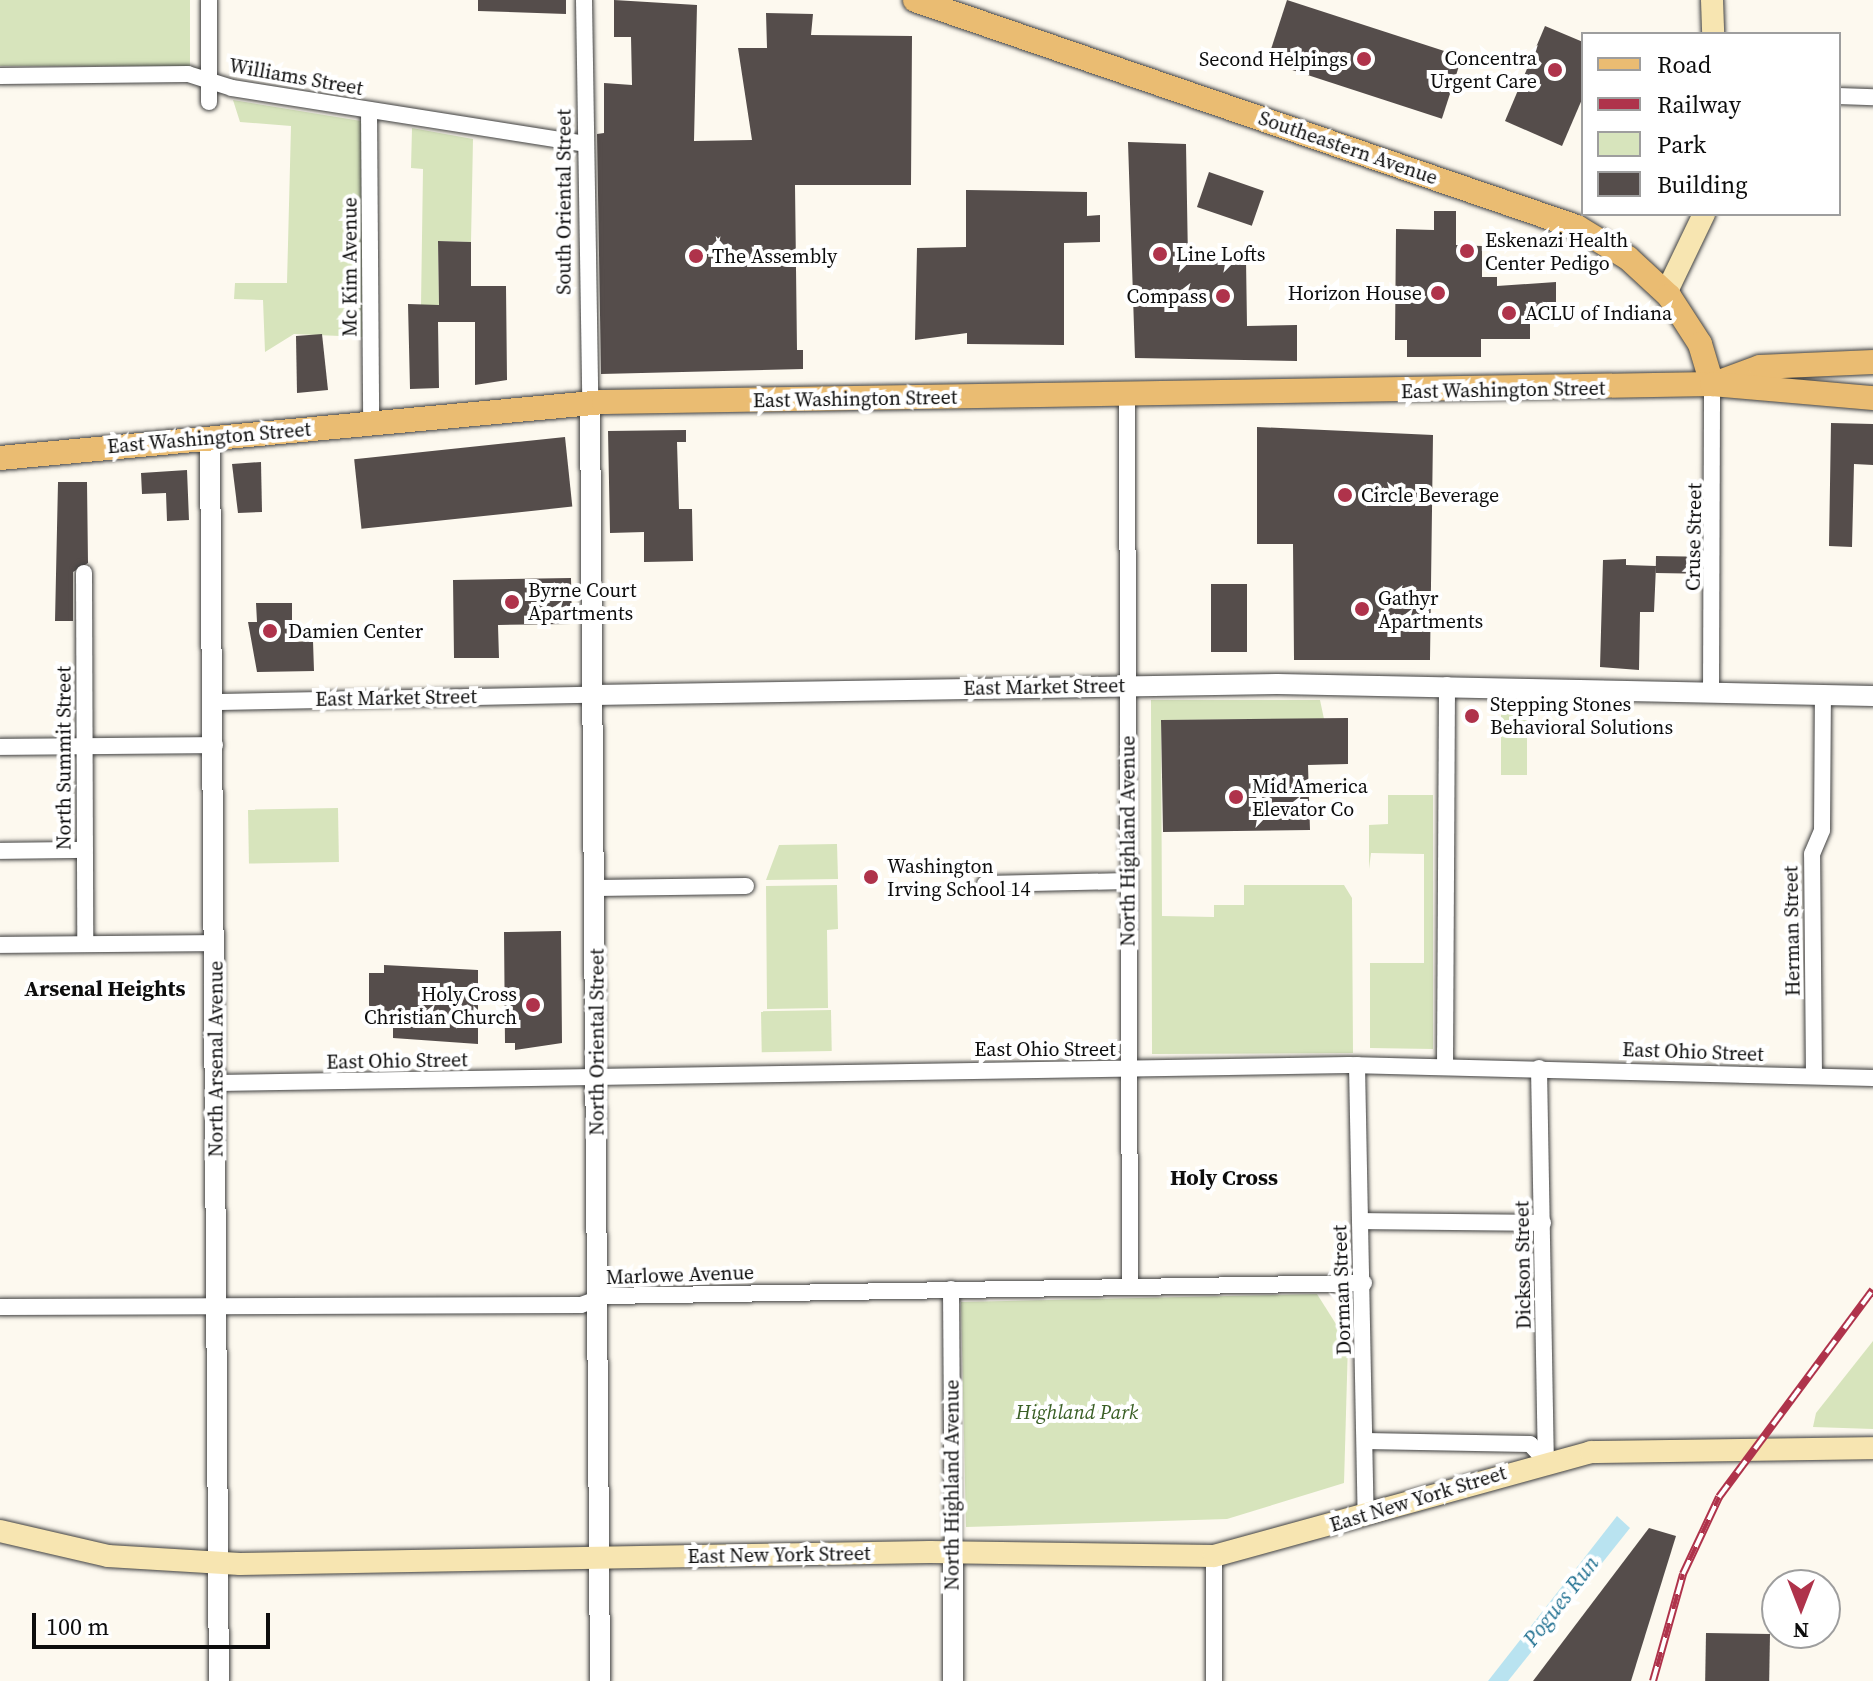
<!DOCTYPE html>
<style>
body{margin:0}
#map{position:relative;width:1873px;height:1681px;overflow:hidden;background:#fdf9ef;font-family:"Source Serif 4",serif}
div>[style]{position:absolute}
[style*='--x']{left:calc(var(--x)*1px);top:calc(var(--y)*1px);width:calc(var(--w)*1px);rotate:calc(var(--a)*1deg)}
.green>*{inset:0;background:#d7e4bc;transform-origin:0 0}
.water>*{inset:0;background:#b9e3f0}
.building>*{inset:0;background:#554d4b;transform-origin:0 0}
.roads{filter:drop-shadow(0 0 2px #404040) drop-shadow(0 0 2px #404040)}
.minor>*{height:16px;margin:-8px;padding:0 8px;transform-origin:8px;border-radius:8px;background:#fff}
.tertiary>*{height:20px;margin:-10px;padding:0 10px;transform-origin:10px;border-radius:10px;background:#fff}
.secondary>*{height:22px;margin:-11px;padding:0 11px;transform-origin:11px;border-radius:11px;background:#f7e5b1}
.primary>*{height:24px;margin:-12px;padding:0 12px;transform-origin:12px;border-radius:12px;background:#eabc72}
.rail>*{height:8px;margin-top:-4px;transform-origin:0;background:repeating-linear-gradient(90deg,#fff 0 15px,#af334b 0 30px);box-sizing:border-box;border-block:2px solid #af334b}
.dots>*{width:22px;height:22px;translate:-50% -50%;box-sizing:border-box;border:4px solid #fff;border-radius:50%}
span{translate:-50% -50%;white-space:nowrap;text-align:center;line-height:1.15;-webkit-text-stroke:8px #fff;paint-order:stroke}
.poi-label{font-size:20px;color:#0d0d0d}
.right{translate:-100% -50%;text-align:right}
.left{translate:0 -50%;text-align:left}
.street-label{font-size:20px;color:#0d0d0d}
.park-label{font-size:20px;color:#395e24;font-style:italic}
.neighbourhood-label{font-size:22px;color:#0d0d0d;font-weight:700}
.water-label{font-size:22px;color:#237292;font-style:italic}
.legend{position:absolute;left:1581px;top:32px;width:260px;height:184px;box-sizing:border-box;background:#fff;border:2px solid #9e9e9e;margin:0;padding:10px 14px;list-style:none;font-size:24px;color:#0d0d0d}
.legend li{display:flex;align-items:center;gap:16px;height:40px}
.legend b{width:40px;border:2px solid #9e9e9e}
.north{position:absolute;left:1761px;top:1569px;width:80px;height:80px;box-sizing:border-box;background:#fff;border:2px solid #9e9e9e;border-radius:50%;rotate:180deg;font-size:22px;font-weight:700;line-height:32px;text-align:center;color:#0d0d0d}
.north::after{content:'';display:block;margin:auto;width:28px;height:36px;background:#af334b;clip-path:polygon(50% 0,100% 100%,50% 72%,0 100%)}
.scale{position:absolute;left:32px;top:1613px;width:238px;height:36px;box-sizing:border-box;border:4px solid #0d0d0d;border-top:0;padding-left:10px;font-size:24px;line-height:28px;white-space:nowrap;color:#0d0d0d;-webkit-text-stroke:6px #fff;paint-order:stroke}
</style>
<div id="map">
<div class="green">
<div style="left:0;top:0;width:190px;height:66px"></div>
<div style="clip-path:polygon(233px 100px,361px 121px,363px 337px,294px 334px,265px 352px,263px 300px,234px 299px,235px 283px,287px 283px,291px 126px,240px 122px)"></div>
<div style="clip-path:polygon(412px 128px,473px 139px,471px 242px,438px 241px,439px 305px,421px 305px,423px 169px,411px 168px)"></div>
<div style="clip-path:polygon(1151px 700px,1320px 700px,1324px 719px,1161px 720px,1162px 916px,1214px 917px,1214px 905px,1244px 905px,1244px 885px,1344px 885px,1352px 898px,1353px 1053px,1152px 1054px)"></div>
<div style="left:1501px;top:711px;width:26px;height:64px"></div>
<div style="clip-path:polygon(1388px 795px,1433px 795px,1433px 1049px,1370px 1048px,1370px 963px,1424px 963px,1424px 854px,1371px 853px,1369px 869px,1369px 825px,1388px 824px)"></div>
<div style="left:338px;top:808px;width:54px;height:90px;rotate:89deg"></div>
<div style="clip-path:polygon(837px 844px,838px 879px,766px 880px,779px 845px)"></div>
<div style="clip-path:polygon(837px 885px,838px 929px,827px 930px,828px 1008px,767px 1009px,766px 886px)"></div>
<div style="left:831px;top:1010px;width:41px;height:70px;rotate:89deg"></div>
<div style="clip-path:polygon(1317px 1294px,1348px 1343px,1344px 1483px,1227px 1519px,966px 1527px,961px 1302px)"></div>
<div style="clip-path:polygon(1873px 1341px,1873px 1429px,1813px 1427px,1816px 1413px)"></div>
</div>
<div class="water">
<div style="clip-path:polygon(1617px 1516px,1630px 1528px,1508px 1681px,1488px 1681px)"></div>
</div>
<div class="building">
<div style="clip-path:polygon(478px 0,566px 0,566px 14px,478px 11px)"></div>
<div style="clip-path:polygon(614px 0,697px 5px,694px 141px,752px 140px,738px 48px,767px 48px,766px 13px,813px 14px,811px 35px,912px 36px,911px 185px,795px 185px,797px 350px,803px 350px,803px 369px,601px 374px,597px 134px,604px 133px,604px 83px,632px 85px,631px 37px,614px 37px)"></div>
<div style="left:1287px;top:0;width:184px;height:65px;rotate:18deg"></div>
<div style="clip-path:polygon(1545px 26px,1583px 42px,1583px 97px,1562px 146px,1505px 121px)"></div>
<div style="clip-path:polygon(1128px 142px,1186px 144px,1188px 260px,1246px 259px,1247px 326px,1297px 325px,1297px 361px,1135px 358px)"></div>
<div style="left:1209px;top:172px;width:58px;height:37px;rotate:19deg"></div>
<div style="clip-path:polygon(966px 190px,1087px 192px,1087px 216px,1100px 215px,1100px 242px,1064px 243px,1064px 345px,967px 344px,967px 333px,915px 340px,917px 248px,966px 247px)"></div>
<div style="clip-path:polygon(1434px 211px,1456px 211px,1456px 245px,1482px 246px,1482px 277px,1497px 277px,1497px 286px,1556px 282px,1556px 322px,1530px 322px,1530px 339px,1481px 339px,1481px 357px,1407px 357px,1407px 340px,1395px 340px,1396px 229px,1434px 230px)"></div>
<div style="clip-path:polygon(438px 241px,471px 242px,471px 286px,506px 286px,507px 380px,475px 385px,475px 322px,438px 322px,439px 388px,410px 389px,408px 304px,439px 305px)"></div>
<div style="clip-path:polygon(322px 334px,328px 390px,297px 393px,296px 336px)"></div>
<div style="clip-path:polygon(1831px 423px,1873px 424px,1873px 465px,1854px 464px,1852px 547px,1829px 546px)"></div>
<div style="clip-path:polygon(1257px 427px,1433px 435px,1430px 660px,1294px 660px,1293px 544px,1257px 544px)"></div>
<div style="clip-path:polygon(686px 430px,686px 442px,677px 442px,679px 509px,692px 509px,693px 561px,644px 562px,644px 532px,610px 533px,608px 431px)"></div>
<div style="left:565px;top:437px;width:70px;height:212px;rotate:84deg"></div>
<div style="clip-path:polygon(261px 462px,262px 512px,238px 513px,232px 464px)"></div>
<div style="clip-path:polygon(187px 470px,189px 520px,167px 521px,166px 493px,142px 494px,141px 473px)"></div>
<div style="clip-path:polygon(58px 482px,87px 482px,88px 563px,73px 572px,73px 621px,55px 621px)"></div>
<div style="left:1656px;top:556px;width:44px;height:17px;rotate:1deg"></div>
<div style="clip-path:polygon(1626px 559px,1626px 565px,1656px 566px,1654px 612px,1640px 612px,1639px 670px,1600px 667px,1603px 560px)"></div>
<div style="clip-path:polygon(571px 578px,572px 624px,498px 625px,499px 658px,454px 658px,453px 580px)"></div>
<div style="left:1211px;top:584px;width:36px;height:68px"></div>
<div style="clip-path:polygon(256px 603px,292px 603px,292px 642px,313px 641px,314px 671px,257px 672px,248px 622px,257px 622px)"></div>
<div style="clip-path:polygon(1348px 718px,1348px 764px,1308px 765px,1310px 830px,1163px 832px,1161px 720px)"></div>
<div style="clip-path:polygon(561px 931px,562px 1043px,515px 1050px,515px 1043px,505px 1043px,504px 932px)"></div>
<div style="clip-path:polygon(384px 965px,478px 970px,478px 1044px,393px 1038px,393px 1016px,369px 1016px,369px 973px,384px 973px)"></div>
<div style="clip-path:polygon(1649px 1528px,1676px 1536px,1631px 1681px,1533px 1681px)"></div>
<div style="left:1706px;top:1633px;width:64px;height:48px;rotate:1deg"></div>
</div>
<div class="roads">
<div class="minor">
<div style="--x:209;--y:0;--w:102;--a:90"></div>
<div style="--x:584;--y:0;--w:404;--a:89.1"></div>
<div style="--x:0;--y:76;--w:188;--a:-0.6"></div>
<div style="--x:188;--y:74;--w:46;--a:17.7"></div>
<div style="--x:232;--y:88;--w:356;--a:9"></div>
<div style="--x:1839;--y:96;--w:34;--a:2"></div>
<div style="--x:369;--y:110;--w:313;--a:89.6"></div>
<div style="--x:1127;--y:396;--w:890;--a:89.81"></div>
<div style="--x:84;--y:573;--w:371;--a:89.8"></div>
<div style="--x:1711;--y:690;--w:306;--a:-89.8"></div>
<div style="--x:215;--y:702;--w:379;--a:-1.1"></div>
<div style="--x:0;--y:747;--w:215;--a:-0.5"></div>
<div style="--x:0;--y:851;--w:85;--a:-0.7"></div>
<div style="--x:985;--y:884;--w:143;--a:-1.2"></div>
<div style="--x:596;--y:888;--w:150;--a:-0.8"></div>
<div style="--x:0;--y:945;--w:216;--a:-0.5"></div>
<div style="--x:1357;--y:1065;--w:449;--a:88.9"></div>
<div style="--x:1445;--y:1067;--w:382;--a:-89.7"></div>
<div style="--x:1539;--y:1068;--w:393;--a:89"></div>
<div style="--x:1814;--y:1076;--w:222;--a:-90.5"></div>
<div style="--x:1812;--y:854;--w:26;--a:-67"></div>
<div style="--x:1822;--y:830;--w:136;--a:-89.6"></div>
<div style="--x:217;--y:1083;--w:1132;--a:-0.91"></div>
<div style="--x:1349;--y:1065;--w:524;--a:1.42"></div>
<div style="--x:1362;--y:1221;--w:181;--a:0.6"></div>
<div style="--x:951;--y:1289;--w:263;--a:89.6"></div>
<div style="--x:0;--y:1307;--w:581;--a:-0.2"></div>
<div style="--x:581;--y:1305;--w:27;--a:-20"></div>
<div style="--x:606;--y:1296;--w:758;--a:-0.98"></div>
<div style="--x:1365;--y:1441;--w:165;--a:1"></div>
<div style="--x:1530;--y:1444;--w:23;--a:47"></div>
<div style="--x:1214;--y:1556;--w:125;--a:90"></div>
</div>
<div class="tertiary">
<div style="--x:590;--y:404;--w:1277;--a:89.55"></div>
<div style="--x:210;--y:438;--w:1243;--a:89.59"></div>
<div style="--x:594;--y:695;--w:683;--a:-0.92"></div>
<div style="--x:1277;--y:684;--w:596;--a:1.15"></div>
<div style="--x:953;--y:1552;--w:129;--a:90"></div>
</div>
<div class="secondary">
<div style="--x:1712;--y:0;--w:34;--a:88"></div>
<div style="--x:1666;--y:293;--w:88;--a:-64.3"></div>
<div style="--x:0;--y:1531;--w:111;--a:13"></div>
<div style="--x:108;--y:1556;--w:132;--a:3.5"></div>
<div style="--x:240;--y:1564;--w:690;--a:-1"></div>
<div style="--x:930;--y:1552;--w:284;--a:0.8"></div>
<div style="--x:1214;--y:1556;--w:391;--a:-15.4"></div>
<div style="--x:1591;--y:1452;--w:282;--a:-0.8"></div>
</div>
<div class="primary">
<div style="--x:915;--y:0;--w:700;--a:18.93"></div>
<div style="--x:1577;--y:227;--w:60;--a:31.3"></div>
<div style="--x:1628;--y:258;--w:56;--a:42.8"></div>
<div style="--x:1669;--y:296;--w:57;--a:57.1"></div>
<div style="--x:1700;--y:344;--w:42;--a:73.3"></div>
<div style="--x:1714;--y:384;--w:49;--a:-20.3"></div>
<div style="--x:1760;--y:367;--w:113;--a:-2.5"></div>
<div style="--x:0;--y:458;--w:607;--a:-5.3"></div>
<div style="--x:604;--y:402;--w:1108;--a:-0.93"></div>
<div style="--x:1712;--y:384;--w:162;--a:5"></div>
</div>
</div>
<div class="rail">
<div style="--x:1653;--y:1681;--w:111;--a:-74.3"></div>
<div style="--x:1683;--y:1574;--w:85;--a:-64.9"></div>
<div style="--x:1719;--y:1497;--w:258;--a:-53.4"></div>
</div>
<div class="dots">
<div style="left:1364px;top:59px;background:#af334b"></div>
<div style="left:1555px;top:70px;background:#af334b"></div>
<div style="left:1467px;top:251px;background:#af334b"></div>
<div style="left:1160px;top:254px;background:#af334b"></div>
<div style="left:696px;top:256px;background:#af334b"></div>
<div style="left:1438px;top:293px;background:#af334b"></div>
<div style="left:1223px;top:296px;background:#af334b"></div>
<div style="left:1509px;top:313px;background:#af334b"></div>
<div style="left:1345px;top:495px;background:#af334b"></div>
<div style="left:512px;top:602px;background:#af334b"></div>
<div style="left:1362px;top:609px;background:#af334b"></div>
<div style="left:270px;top:631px;background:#af334b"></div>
<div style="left:1472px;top:716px;background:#af334b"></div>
<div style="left:1236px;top:797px;background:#af334b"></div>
<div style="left:871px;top:877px;background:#af334b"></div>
<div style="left:533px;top:1005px;background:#af334b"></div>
</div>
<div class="poi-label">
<span class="right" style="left:1537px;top:70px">Concentra<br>Urgent Care</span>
<span class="right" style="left:1348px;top:59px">Second Helpings</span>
<span class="left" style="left:1485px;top:252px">Eskenazi Health<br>Center Pedigo</span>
<span class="left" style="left:1176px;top:254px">Line Lofts</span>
<span class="left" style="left:712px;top:256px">The Assembly</span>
<span class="right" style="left:1422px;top:293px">Horizon House</span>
<span class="right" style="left:1207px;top:296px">Compass</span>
<span class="left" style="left:1525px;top:313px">ACLU of Indiana</span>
<span class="left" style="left:1361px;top:495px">Circle Beverage</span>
<span class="left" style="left:528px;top:602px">Byrne Court<br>Apartments</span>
<span class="left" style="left:1378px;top:610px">Gathyr<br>Apartments</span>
<span class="left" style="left:288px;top:631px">Damien Center</span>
<span class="left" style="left:1490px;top:716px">Stepping Stones<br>Behavioral Solutions</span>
<span class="left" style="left:1252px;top:798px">Mid America<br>Elevator Co</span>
<span class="left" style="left:887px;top:878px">Washington<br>Irving School 14</span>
<span class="right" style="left:517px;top:1006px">Holy Cross<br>Christian Church</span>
</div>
<div class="street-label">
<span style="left:296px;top:77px;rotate:10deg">Williams Street</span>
<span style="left:1348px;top:148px;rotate:19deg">Southeastern Avenue</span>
<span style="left:564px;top:202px;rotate:-90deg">South Oriental Street</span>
<span style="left:350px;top:267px;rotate:-90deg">Mc Kim Avenue</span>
<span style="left:1503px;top:390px;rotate:-1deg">East Washington Street</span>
<span style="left:855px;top:399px;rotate:-1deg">East Washington Street</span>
<span style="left:209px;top:438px;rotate:-5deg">East Washington Street</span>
<span style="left:1694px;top:537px;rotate:-89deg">Cruse Street</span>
<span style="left:1044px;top:687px;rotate:-1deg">East Market Street</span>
<span style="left:396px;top:698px;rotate:-1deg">East Market Street</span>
<span style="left:64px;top:758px;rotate:-90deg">North Summit Street</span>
<span style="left:1128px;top:841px;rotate:-90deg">North Highland Avenue</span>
<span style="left:1792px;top:931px;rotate:-91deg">Herman Street</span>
<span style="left:597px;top:1042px;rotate:-90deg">North Oriental Street</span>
<span style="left:1045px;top:1049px">East Ohio Street</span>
<span style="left:1693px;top:1052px;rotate:2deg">East Ohio Street</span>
<span style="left:216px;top:1059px;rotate:-90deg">North Arsenal Avenue</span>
<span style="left:397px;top:1061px;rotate:-1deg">East Ohio Street</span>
<span style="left:1523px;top:1265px;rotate:-91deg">Dickson Street</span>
<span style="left:680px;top:1275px;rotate:-2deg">Marlowe Avenue</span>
<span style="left:1342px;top:1290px;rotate:-92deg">Dorman Street</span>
<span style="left:952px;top:1485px;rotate:-90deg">North Highland Avenue</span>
<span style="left:1418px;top:1499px;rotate:-17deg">East New York Street</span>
<span style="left:779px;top:1555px;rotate:-1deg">East New York Street</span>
</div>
<div class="park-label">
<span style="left:1077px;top:1412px">Highland Park</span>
</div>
<div class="neighbourhood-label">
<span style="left:105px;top:989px">Arsenal Heights</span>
<span style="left:1224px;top:1178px">Holy Cross</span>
</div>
<div class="water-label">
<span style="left:1561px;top:1601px;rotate:-52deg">Pogues Run</span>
</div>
<ul class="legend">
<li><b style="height:10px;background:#eabc72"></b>Road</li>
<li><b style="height:10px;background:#af334b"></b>Railway</li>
<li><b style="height:22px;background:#d7e4bc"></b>Park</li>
<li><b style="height:22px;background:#554d4b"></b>Building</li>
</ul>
<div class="north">N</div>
<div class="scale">100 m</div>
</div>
